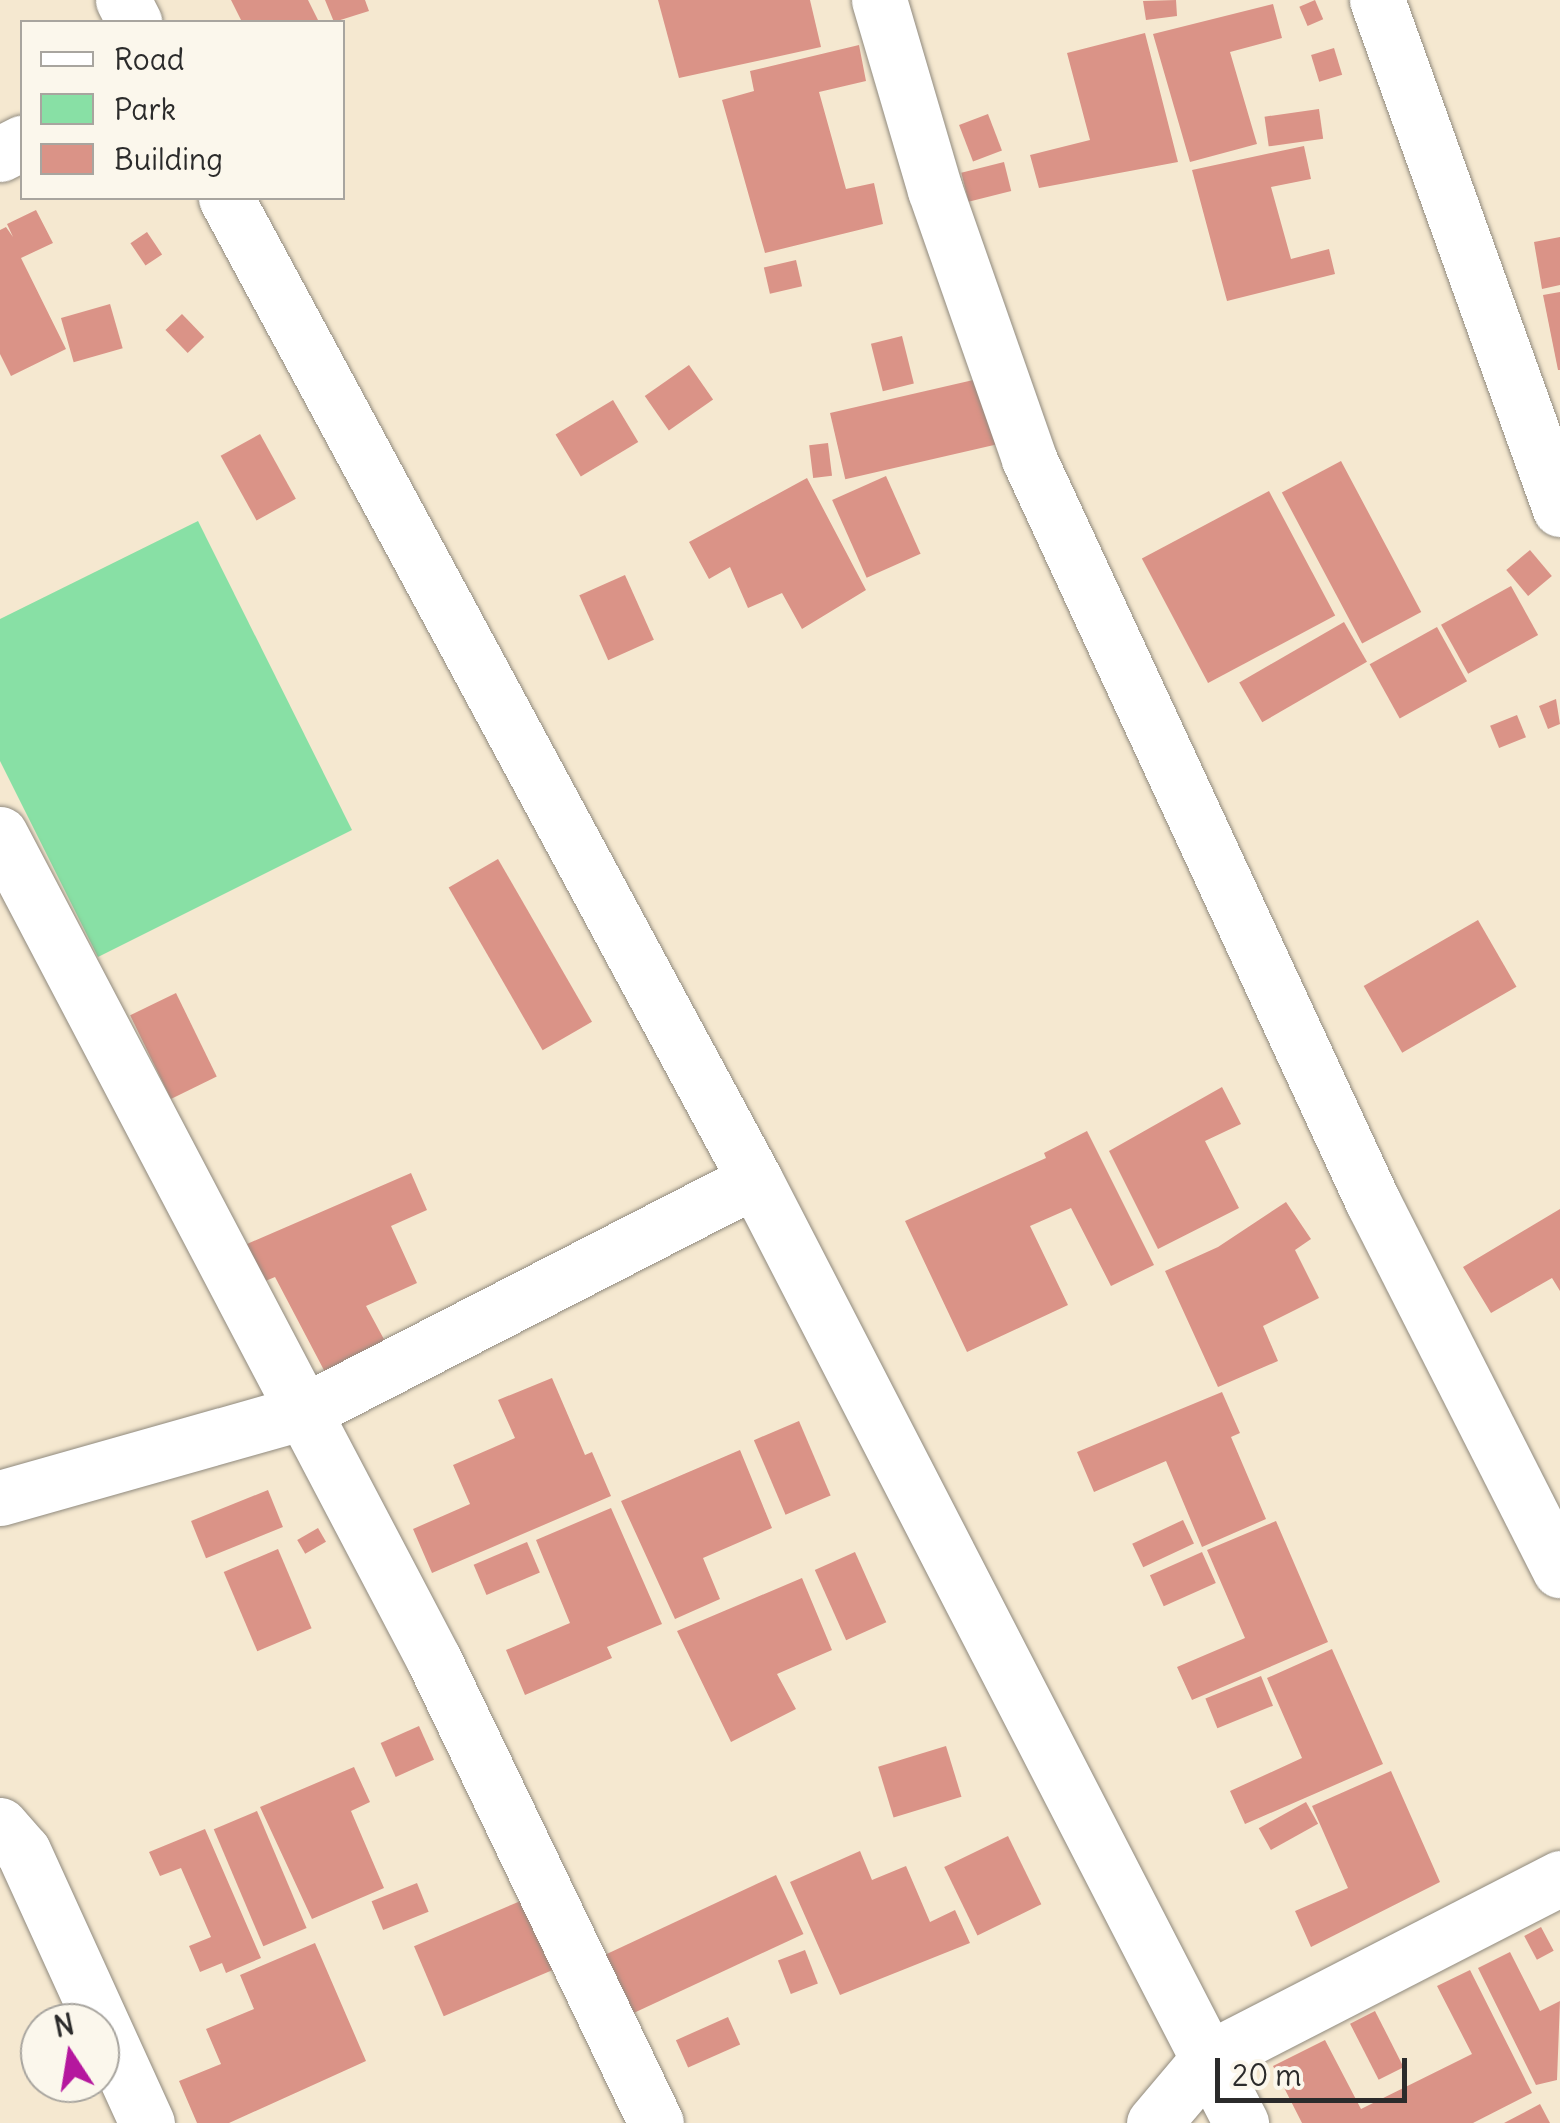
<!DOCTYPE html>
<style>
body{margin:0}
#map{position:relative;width:1560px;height:2123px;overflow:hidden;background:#f5e8d0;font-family:Delius,sans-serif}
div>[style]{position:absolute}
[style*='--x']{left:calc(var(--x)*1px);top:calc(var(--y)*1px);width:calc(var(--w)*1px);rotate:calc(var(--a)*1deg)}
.green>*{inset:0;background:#88e0a5}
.building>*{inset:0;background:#da9387;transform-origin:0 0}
.roads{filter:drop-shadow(0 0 2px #908a7e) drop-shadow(0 0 2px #908a7e)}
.street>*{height:55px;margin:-27.5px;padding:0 27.5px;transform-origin:27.5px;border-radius:27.5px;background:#fff}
span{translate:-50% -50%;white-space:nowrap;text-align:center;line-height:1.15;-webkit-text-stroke:9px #fbf7ec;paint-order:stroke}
.legend{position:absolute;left:20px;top:20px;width:325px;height:180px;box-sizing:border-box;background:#fbf7ec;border:2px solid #a8a59f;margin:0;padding:12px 18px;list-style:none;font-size:30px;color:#2b2b2b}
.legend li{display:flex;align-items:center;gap:20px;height:50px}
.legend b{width:50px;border:2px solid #a8a59f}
.north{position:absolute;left:20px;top:2003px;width:100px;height:100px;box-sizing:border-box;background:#fbf7ec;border:2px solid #a8a59f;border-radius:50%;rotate:348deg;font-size:28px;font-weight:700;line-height:40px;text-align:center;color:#2b2b2b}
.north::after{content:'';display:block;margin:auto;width:35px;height:45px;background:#b5179e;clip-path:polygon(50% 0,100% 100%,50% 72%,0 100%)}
.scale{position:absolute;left:1215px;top:2058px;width:192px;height:45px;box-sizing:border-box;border:5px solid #2b2b2b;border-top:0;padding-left:12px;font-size:30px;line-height:35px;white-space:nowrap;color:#2b2b2b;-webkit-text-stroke:8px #fbf7ec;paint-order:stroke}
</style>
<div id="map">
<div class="green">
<div style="clip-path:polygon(198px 521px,352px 830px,98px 957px,0 761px,0 619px)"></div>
</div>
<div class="building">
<div style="clip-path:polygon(231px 0,308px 0,319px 22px,242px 22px)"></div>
<div style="clip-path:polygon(325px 0,365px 0,369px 11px,334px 22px)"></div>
<div style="clip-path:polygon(658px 0,810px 0,821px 47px,679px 78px)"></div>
<div style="clip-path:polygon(1176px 0,1177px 16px,1146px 20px,1143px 1px)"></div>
<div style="left:1315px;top:0;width:21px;height:17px;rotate:67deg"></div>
<div style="clip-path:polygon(1273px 4px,1282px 38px,1230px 52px,1257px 144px,1190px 162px,1153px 34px)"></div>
<div style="clip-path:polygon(1145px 33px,1178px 162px,1039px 188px,1030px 155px,1090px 140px,1067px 53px)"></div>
<div style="clip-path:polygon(859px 45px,866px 81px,819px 92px,846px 189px,874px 183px,883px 224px,765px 253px,722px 100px,754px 91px,750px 71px)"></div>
<div style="left:1334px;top:48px;width:28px;height:24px;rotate:73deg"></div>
<div style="left:1319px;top:109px;width:30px;height:55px;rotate:82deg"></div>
<div style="left:988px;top:114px;width:39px;height:31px;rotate:69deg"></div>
<div style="clip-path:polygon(1304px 146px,1311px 179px,1271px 187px,1291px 259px,1329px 249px,1335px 274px,1227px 301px,1192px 170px)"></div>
<div style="left:1004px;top:162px;width:30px;height:44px;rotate:76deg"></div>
<div style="clip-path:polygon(36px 210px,53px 243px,21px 258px,66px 349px,11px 376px,0 354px,0 230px,6px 227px,13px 237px,7px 224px)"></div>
<div style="left:147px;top:232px;width:27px;height:20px;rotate:56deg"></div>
<div style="clip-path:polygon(1560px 237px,1560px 285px,1542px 289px,1534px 242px)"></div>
<div style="left:796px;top:260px;width:27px;height:33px;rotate:77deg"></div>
<div style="clip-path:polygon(1560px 292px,1560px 370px,1558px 370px,1543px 295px)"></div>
<div style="left:110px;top:304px;width:46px;height:51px;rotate:74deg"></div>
<div style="left:182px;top:314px;width:32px;height:23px;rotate:46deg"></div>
<div style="left:902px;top:336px;width:49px;height:32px;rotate:76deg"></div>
<div style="left:689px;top:365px;width:42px;height:54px;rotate:55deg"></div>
<div style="left:982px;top:378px;width:68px;height:156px;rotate:77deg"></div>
<div style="left:613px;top:400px;width:49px;height:67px;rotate:59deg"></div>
<div style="left:260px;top:434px;width:74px;height:45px;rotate:61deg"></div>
<div style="left:828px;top:443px;width:33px;height:19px;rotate:83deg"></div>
<div style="left:1341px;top:461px;width:171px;height:67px;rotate:62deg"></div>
<div style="left:886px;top:476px;width:85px;height:59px;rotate:66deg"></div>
<div style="clip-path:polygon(807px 478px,866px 590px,802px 629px,782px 593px,748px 608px,730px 567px,709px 579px,689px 542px)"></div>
<div style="left:1269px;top:491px;width:141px;height:144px;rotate:62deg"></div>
<div style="left:1530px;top:550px;width:34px;height:31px;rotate:50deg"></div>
<div style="left:625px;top:575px;width:71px;height:50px;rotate:66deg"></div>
<div style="left:1511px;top:586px;width:56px;height:80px;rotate:61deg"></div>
<div style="left:1344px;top:622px;width:46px;height:121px;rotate:60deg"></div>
<div style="left:1437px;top:627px;width:62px;height:77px;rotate:61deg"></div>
<div style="clip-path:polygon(1556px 699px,1560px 724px,1548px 729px,1539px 706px)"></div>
<div style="left:1517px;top:715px;width:24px;height:29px;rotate:68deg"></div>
<div style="left:498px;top:859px;width:188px;height:57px;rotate:60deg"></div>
<div style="left:1478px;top:920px;width:77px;height:132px;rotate:60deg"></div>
<div style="left:176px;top:993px;width:93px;height:51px;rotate:64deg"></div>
<div style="clip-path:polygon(1222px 1087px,1241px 1124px,1205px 1141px,1239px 1208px,1158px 1249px,1109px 1151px)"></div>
<div style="clip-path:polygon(1087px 1131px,1154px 1265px,1111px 1286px,1071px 1208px,1030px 1226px,1068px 1305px,967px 1352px,905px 1221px,1046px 1158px,1044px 1153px)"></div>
<div style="clip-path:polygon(411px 1173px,427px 1210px,391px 1226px,417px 1283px,366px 1306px,386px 1343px,326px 1374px,275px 1277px,263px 1282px,247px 1244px)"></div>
<div style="clip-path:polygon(1286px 1202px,1311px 1239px,1295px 1250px,1319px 1298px,1263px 1326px,1278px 1361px,1218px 1387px,1165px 1271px,1218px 1247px)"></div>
<div style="clip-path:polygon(1560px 1209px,1560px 1291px,1552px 1278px,1491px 1313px,1463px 1267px)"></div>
<div style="clip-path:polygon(552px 1378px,585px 1455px,592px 1452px,611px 1496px,432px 1573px,413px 1529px,470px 1504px,453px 1465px,515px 1438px,498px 1400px)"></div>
<div style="clip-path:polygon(1222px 1392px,1240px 1433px,1231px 1437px,1266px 1519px,1202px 1547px,1166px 1461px,1094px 1492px,1077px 1452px)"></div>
<div style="left:799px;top:1421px;width:81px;height:49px;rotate:67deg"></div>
<div style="clip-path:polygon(740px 1450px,772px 1528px,703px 1558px,720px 1599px,675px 1619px,621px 1501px)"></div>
<div style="left:268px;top:1490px;width:40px;height:83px;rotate:68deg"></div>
<div style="clip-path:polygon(611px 1508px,662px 1624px,607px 1647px,612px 1658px,525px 1695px,506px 1650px,570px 1623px,536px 1540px)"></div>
<div style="left:1183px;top:1520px;width:26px;height:56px;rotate:65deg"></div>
<div style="clip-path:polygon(1276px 1521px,1328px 1642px,1192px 1700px,1177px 1667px,1245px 1638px,1207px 1550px)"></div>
<div style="left:318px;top:1528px;width:16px;height:24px;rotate:60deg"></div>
<div style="left:527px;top:1542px;width:33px;height:58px;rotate:67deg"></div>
<div style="left:278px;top:1549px;width:86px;height:59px;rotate:67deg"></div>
<div style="left:855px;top:1552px;width:77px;height:44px;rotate:66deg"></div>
<div style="left:1202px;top:1552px;width:34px;height:57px;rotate:66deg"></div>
<div style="clip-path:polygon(802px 1578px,832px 1650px,777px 1674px,796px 1709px,731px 1742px,677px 1631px)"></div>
<div style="clip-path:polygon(1332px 1649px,1383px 1764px,1245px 1824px,1230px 1791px,1302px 1758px,1267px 1678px)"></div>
<div style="left:1261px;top:1676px;width:32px;height:60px;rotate:68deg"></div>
<div style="left:419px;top:1726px;width:37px;height:42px;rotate:66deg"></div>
<div style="left:946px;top:1746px;width:53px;height:71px;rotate:73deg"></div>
<div style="clip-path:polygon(354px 1767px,370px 1802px,351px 1811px,384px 1888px,312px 1919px,260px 1807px)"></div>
<div style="clip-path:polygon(1391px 1771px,1440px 1882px,1311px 1947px,1295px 1911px,1348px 1888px,1312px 1806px)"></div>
<div style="left:1306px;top:1802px;width:25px;height:54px;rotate:61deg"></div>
<div style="left:257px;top:1811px;width:127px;height:47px;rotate:67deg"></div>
<div style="clip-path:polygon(205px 1829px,261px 1958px,226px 1973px,222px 1963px,200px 1972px,189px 1946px,211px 1937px,181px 1868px,160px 1876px,149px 1852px)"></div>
<div style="left:1008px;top:1836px;width:76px;height:71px;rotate:64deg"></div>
<div style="clip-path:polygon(860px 1851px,872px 1880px,906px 1866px,930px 1922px,955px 1910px,970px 1943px,840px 1995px,790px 1882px)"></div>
<div style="left:776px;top:1875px;width:65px;height:195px;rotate:65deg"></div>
<div style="left:417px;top:1883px;width:31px;height:49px;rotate:68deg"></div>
<div style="left:530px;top:1897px;width:76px;height:126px;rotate:67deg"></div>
<div style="left:1541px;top:1927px;width:27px;height:19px;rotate:62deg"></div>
<div style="clip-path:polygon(315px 1943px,366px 2061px,229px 2123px,197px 2123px,179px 2081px,221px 2064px,206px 2029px,254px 2009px,240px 1975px)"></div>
<div style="left:805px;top:1950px;width:36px;height:29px;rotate:69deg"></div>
<div style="clip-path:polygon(1510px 1952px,1540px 2011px,1560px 2001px,1557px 2080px,1536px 2085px,1478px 1968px)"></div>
<div style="clip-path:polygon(1470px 1970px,1532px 2093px,1473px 2123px,1302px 2123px,1273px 2066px,1325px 2040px,1361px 2109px,1472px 2054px,1437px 1986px)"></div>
<div style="left:1375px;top:2011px;width:63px;height:28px;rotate:63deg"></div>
<div style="left:728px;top:2017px;width:30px;height:57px;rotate:66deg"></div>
<div style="clip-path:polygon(1540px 2104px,1550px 2123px,1504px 2123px)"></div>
</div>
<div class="roads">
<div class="street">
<div style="--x:123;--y:0;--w:25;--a:63"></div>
<div style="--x:879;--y:0;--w:198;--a:73.6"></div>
<div style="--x:935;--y:190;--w:285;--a:70.7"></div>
<div style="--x:1029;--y:459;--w:819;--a:65.16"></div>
<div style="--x:1373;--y:1202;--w:413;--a:63.1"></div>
<div style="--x:1377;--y:0;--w:541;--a:70.23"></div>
<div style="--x:0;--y:154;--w:25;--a:-27"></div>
<div style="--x:226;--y:198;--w:1115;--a:61.69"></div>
<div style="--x:755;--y:1180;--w:1061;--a:62.73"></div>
<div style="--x:0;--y:834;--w:933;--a:62.28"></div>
<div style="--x:434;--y:1660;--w:513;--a:64.38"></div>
<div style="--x:0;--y:1498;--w:313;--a:-15.8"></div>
<div style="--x:301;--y:1413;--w:510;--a:-27.17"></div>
<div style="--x:0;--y:1825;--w:35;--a:49"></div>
<div style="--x:23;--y:1851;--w:299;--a:65.5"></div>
<div style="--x:1154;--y:2123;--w:84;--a:-49.8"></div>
<div style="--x:1208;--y:2059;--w:396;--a:-27.2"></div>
</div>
</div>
<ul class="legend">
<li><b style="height:12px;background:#fff"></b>Road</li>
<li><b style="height:28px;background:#88e0a5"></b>Park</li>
<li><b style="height:28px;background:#da9387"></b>Building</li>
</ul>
<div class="north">N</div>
<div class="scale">20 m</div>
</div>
